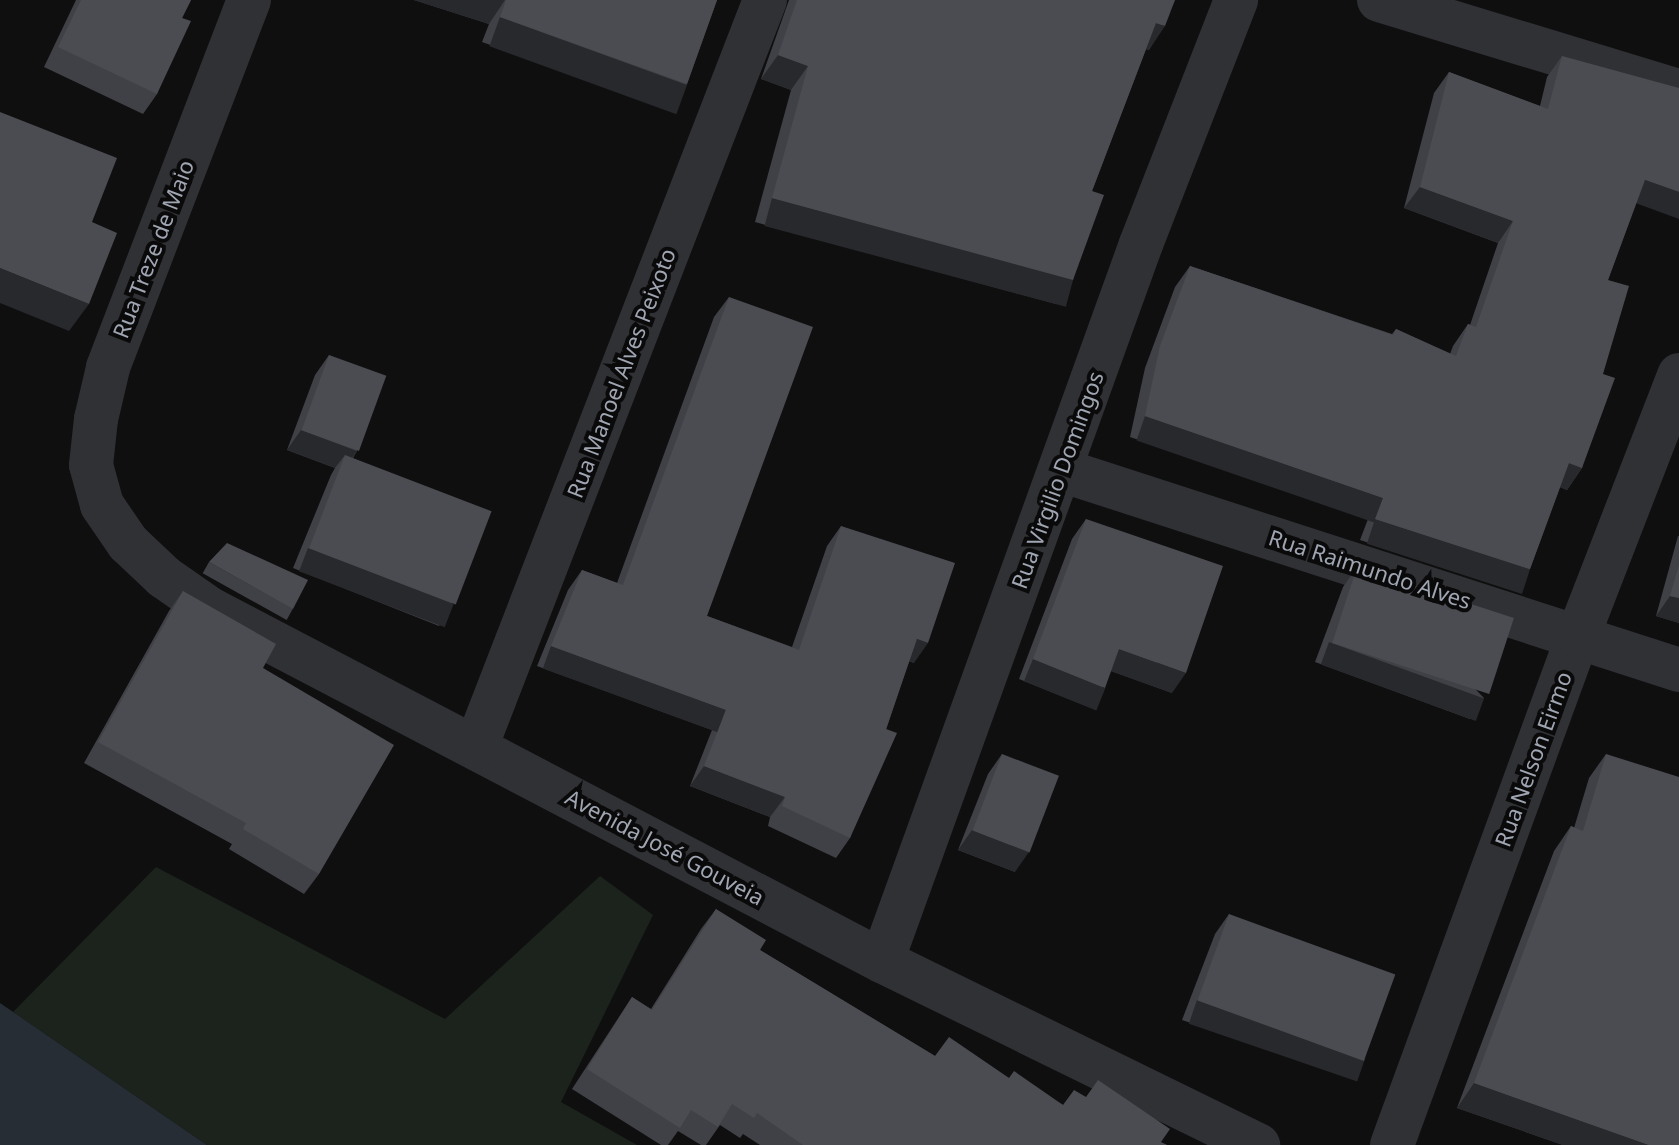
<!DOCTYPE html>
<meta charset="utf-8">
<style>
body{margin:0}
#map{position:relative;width:1679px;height:1145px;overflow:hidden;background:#0f0f10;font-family:"Noto Sans",sans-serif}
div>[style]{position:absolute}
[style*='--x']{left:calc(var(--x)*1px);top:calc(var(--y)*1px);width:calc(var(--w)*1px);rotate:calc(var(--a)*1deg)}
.green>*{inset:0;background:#1b231c}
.water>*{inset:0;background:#262d34}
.street>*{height:44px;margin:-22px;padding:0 22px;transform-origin:22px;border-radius:22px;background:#303135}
.wall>*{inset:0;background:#404146;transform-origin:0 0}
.shaded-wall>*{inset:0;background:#28292c;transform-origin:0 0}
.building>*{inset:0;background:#4b4c52;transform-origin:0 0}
span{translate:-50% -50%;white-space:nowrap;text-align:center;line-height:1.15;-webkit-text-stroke:8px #0a0a0b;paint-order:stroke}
.street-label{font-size:22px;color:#a0a5b2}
</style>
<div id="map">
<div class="green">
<div style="clip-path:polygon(156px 867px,445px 1019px,600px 876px,653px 915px,561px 1102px,637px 1145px,207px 1145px,13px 1012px)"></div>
</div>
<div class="water">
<div style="clip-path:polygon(0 1003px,207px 1145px,0 1145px)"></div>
</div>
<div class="street">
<div style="--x:249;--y:0;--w:394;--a:111"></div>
<div style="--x:108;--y:368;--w:52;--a:103.2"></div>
<div style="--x:96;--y:419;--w:46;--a:96.2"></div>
<div style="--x:91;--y:465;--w:41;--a:74.6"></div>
<div style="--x:102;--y:505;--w:46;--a:55.6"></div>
<div style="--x:128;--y:543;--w:50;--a:43.4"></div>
<div style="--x:164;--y:577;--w:56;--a:34.8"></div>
<div style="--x:210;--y:609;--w:759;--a:27.65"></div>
<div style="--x:882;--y:961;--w:419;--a:26.1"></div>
<div style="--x:1379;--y:0;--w:313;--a:16.9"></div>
<div style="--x:1061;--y:470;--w:650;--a:17.93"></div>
<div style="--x:476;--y:747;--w:801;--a:-68.85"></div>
<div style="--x:882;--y:961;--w:762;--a:-70.14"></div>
<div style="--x:1141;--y:244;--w:262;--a:-68.7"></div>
<div style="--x:1392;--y:1145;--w:542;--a:-69.93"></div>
<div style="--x:1578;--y:636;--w:280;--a:-68.8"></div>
</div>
<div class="wall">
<div style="clip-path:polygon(76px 0,191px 0,182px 18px,157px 94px,143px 114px,44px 67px)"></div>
<div style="clip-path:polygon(414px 0,717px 0,687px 84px,669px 109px,482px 42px,489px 24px)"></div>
<div style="clip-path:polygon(789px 0,1175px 0,1149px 50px,1146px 49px,1092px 191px,1073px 280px,1056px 304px,755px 222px,791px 90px,761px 79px)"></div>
<div style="clip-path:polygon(1562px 56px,1636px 203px,1608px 280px,1603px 374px,1582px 468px,1567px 490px,1560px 487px,1530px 569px,1515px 591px,1360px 540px,1368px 519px,1130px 437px,1145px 368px,1175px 287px,1190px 266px,1392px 334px,1396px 329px,1450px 354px,1453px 346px,1468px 324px,1470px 325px,1498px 243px,1404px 208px,1434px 93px,1449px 72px,1540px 106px,1547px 77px)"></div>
<div style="clip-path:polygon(729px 297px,707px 616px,792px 647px,827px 546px,841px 526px,914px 663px,909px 661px,850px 838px,836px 858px,768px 826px,770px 817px,690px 786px,712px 730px,537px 666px,568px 590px,582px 570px,617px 583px,714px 317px)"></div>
<div style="clip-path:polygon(329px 355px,357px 451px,353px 458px,453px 605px,439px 626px,293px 568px,331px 475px,335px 468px,287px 450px,315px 375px)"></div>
<div style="clip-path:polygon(1086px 519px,1172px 693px,1111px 671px,1091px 708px,1019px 679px,1072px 539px)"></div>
<div style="clip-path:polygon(1678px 536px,1679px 536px,1679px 623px,1656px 616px)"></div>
<div style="left:209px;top:562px;width:96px;height:13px;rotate:29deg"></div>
<div style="clip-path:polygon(1357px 567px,1484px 698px,1470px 719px,1315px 662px,1343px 587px)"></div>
<div style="clip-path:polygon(183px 591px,263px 668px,319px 874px,304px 894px,229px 849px,232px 844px,84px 763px,169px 611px)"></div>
<div style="clip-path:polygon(1002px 754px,1015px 872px,958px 850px,988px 774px)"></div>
<div style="clip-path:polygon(1606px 754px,1679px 1145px,1563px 1145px,1457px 1108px,1554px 851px,1571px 826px,1574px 828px,1589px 778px)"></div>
<div style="clip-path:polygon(716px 909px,760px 950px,935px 1056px,1009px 1078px,1063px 1105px,1167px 1145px,760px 1145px,743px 1134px,740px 1138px,720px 1125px,706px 1145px,701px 1145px,678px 1131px,668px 1145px,661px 1145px,572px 1089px,632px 997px,651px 1009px,701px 929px)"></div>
<div style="clip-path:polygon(1229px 914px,1351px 1078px,1182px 1020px,1215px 934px)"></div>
</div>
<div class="shaded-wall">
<div style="clip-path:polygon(414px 0,505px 0,489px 24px)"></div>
<div style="left:500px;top:17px;width:199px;height:31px;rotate:20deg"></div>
<div style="clip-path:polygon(1156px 23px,1165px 26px,1149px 50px,1139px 47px)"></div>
<div style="clip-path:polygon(778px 55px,808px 66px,791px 90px,761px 79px)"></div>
<div style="clip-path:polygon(1645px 180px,1679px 192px,1679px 219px,1630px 201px)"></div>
<div style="clip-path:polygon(1420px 187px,1513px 221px,1498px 243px,1404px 208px)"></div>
<div style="left:772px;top:198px;width:312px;height:29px;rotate:15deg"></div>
<div style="clip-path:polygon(0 268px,89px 304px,69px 331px,0 303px)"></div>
<div style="left:1145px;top:416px;width:252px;height:26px;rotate:19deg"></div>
<div style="clip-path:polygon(301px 430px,357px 451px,343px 471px,345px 455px,335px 468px,287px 450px)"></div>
<div style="clip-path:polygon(1569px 463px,1582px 468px,1567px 490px,1554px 485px)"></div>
<div style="left:1375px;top:519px;width:163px;height:26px;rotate:18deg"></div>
<div style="left:308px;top:548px;width:156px;height:25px;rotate:21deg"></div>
<div style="clip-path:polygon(1670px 596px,1679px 598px,1679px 623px,1656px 616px)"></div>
<div style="clip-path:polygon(917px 639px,928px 643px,914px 663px,903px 659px)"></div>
<div style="left:1329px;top:642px;width:165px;height:24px;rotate:20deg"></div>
<div style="left:551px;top:646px;width:186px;height:24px;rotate:20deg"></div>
<div style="clip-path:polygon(1119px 649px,1186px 673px,1172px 693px,1105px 669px)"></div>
<div style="left:1033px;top:659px;width:78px;height:24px;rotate:22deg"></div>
<div style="clip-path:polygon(704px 766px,785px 797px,770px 817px,690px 786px)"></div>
<div style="clip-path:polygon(972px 830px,1029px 852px,1015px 872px,958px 850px)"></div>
<div style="left:1197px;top:1000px;width:178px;height:25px;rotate:19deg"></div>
<div style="clip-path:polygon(1474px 1083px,1649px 1145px,1563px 1145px,1457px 1108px)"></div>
</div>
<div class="building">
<div style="clip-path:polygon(81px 0,191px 0,182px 18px,191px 21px,157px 94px,58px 47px)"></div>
<div style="clip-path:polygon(506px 0,717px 0,687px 84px,500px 17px)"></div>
<div style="clip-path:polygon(797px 0,1175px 0,1165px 26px,1156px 23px,1092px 191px,1104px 195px,1073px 280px,772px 198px,808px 66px,778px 55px)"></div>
<div style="clip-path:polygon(1562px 56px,1679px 88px,1679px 192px,1645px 180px,1608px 280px,1629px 286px,1603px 374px,1615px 378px,1582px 468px,1569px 463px,1530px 569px,1375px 519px,1383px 498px,1145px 416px,1160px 346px,1190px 266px,1393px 335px,1396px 329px,1456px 356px,1468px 324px,1476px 327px,1513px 221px,1420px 187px,1449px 72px,1548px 109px)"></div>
<div style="clip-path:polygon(0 112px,117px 158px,92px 222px,117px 233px,89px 304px,0 268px)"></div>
<div style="clip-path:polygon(729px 297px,813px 327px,707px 616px,799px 650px,841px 526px,955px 563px,928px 643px,917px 639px,886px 729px,897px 733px,850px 838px,782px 806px,785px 797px,704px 766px,726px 710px,551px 646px,582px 570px,623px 585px)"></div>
<div style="left:329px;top:355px;width:61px;height:80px;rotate:20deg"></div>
<div style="left:345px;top:455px;width:157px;height:100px;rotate:21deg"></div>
<div style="clip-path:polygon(1086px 519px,1223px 566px,1186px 673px,1119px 649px,1105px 688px,1033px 659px)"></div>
<div style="clip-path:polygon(227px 543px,308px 580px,293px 609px,209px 562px)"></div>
<div style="clip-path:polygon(1679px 565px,1679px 598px,1670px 596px)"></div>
<div style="left:1357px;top:567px;width:165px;height:80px;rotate:18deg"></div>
<div style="clip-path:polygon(183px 591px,276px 644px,263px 668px,394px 745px,319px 874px,243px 829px,246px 823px,98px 742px)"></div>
<div style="left:1002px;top:754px;width:61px;height:82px;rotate:21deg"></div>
<div style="clip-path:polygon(1606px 754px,1679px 777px,1679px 1145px,1649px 1145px,1474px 1083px,1571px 826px,1583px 831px)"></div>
<div style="clip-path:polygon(716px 909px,766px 940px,760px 950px,935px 1056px,949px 1037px,1009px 1078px,1014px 1071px,1063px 1105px,1074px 1090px,1086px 1097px,1098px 1080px,1170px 1129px,1161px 1142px,1167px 1145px,803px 1145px,757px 1113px,754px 1118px,732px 1104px,718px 1127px,691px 1110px,680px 1128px,587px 1069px,632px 997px,652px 1010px)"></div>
<div style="left:1229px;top:914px;width:177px;height:92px;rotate:20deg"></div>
</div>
<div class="street-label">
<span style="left:153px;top:249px;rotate:-69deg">Rua Treze de Maio</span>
<span style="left:621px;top:373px;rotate:-69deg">Rua Manoel Alves Peixoto</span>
<span style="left:1057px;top:480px;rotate:-70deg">Rua Virgilio Domingos</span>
<span style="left:1370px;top:569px;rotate:18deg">Rua Raimundo Alves</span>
<span style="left:1533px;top:759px;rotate:-70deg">Rua Nelson Eirmo</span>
<span style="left:665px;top:847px;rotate:28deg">Avenida José Gouveia</span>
</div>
</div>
